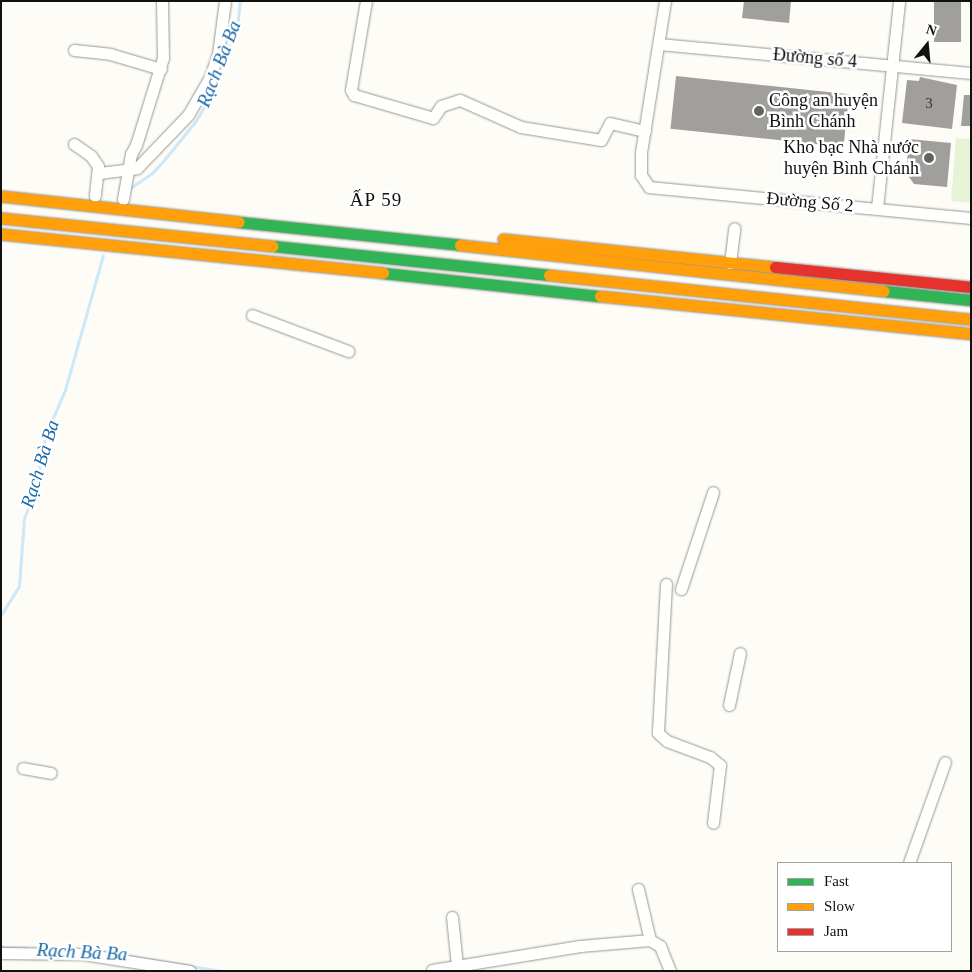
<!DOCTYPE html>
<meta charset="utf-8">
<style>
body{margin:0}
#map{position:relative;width:972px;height:972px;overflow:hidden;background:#fdfcf7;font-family:Georgia,serif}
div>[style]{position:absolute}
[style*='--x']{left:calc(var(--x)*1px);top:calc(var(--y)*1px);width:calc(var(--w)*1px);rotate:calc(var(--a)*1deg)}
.green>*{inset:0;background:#e7f3d7}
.stream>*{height:3px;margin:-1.5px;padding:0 1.5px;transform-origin:1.5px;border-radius:1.5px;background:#cde8f7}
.building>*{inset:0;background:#a19f9c;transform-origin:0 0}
.roads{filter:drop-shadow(0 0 1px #979795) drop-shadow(0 0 1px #979795)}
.street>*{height:11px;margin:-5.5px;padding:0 5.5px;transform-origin:5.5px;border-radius:5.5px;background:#fffffe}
.fast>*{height:11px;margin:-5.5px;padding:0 5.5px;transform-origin:5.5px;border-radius:5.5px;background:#30b455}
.slow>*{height:11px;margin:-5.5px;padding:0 5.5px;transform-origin:5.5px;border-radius:5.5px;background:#ff9f0a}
.jam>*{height:11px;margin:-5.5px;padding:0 5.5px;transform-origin:5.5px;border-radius:5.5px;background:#e5322d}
.dots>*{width:14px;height:14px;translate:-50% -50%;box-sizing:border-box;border:2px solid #fff;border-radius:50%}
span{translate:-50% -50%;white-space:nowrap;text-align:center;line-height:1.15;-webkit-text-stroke:5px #fff;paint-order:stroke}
.number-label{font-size:15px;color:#353434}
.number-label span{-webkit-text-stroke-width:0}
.street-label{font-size:18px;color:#111}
.poi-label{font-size:18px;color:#111}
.left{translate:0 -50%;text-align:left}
.right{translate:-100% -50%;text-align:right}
.water-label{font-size:19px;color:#1768a6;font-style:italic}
.neighbourhood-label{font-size:19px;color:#111;letter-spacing:1px}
.frame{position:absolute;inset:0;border:2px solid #111;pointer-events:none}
.legend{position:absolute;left:777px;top:862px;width:175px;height:90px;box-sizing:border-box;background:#fff;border:1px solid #a0a0a0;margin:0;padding:6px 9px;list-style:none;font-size:15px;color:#111}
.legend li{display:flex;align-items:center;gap:10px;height:25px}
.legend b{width:25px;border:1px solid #a0a0a0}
.north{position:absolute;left:902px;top:20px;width:50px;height:50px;-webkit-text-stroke:4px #fff;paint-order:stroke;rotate:17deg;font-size:14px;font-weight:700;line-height:20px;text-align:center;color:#111}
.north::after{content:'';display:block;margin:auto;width:18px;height:22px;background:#111;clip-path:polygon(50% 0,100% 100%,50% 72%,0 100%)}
</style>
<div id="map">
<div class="green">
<div style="clip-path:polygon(956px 138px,971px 139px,971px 203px,951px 201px)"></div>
</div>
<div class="stream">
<div style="--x:130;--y:188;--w:25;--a:-34"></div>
<div style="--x:151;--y:174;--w:19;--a:-47"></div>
<div style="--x:164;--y:160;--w:49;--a:-50.8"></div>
<div style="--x:195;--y:122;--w:31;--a:-59"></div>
<div style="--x:211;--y:95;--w:72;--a:-68.8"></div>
<div style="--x:237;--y:28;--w:27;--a:-84"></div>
<div style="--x:1;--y:615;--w:34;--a:-58"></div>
<div style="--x:19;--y:586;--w:68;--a:-85.8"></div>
<div style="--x:24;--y:518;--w:25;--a:-67"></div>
<div style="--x:34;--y:495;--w:60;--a:-79.4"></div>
<div style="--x:45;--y:436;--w:50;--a:-66.5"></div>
<div style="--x:65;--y:390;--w:140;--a:-74.3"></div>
<div style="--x:1;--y:947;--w:25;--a:2"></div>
<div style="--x:104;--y:952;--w:119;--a:9.2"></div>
</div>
<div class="building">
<div style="clip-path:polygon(744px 1px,791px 1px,789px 23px,742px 18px)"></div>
<div style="left:934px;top:1px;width:27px;height:41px"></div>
<div style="left:676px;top:76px;width:174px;height:53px;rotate:6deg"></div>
<div style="clip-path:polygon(920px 77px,957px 85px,952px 129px,902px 123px,907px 80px,919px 81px)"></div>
<div style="clip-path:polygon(964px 95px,971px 95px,971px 126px,961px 126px)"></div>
<div style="clip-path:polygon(909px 139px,951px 143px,947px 187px,914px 184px,906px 173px)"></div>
</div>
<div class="roads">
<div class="street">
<div style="--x:366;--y:1;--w:90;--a:99.6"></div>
<div style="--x:351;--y:90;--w:6;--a:59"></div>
<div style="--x:354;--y:95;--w:82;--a:16.2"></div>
<div style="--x:433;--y:118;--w:14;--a:-56"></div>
<div style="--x:441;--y:106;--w:20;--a:-18"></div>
<div style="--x:460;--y:100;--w:67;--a:23.9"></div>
<div style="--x:521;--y:127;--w:81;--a:9.2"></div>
<div style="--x:601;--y:140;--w:19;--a:-62"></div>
<div style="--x:610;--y:123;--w:36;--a:13"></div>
<div style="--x:665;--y:1;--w:154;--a:99"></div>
<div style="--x:641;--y:153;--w:22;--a:90"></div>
<div style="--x:641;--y:175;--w:14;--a:56"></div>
<div style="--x:649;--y:187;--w:323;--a:5.5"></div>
<div style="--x:659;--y:44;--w:313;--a:5.3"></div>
<div style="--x:74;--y:50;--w:36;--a:6"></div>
<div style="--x:110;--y:54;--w:53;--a:16.4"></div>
<div style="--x:74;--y:144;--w:21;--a:35"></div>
<div style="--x:91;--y:156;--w:12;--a:55"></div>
<div style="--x:98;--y:166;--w:30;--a:96"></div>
<div style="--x:99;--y:173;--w:38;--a:-7"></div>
<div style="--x:137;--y:168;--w:74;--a:-46.1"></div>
<div style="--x:188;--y:115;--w:44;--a:-59.9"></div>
<div style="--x:210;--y:77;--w:24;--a:-71"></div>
<div style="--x:218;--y:54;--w:53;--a:-82.5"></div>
<div style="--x:123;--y:199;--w:46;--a:-79.9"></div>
<div style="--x:131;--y:154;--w:10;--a:-61"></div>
<div style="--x:136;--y:145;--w:91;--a:-72.8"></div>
<div style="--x:163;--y:58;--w:57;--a:-91"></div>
<div style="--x:877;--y:208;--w:208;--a:-83.9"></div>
<div style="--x:730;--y:263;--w:35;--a:-83"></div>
<div style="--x:252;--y:315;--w:103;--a:20.6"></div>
<div style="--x:666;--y:584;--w:149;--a:93.1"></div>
<div style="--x:658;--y:733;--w:12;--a:42"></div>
<div style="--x:667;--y:741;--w:46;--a:20.4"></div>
<div style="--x:710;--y:757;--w:13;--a:39"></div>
<div style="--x:720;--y:765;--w:58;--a:96.9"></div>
<div style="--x:681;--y:589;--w:102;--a:-71.7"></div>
<div style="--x:729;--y:705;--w:53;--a:-78.1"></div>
<div style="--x:23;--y:768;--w:28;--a:10"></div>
<div style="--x:909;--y:863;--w:107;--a:-70.4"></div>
<div style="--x:638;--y:889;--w:52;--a:76.8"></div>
<div style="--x:650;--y:940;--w:12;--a:31"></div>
<div style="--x:660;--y:946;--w:27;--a:68"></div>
<div style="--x:452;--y:917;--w:48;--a:84.1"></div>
<div style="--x:1;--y:953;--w:82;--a:0.7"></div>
<div style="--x:83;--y:954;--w:108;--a:9"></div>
<div style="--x:432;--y:970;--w:150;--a:-9.2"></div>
<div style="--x:580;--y:946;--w:70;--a:-4.9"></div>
</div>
<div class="fast">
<div style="--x:239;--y:222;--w:222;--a:5.9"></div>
<div style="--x:273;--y:246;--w:278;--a:6"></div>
<div style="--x:383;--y:273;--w:218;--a:6.1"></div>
<div style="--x:884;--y:291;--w:87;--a:5.9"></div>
</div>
<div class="slow">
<div style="--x:1;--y:196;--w:239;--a:6.2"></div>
<div style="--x:1;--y:218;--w:273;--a:5.9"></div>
<div style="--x:1;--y:234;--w:384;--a:5.8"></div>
<div style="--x:503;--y:239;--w:273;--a:5.9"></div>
<div style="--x:460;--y:245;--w:426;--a:6.2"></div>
<div style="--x:549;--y:275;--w:424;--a:6"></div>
<div style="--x:600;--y:296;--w:373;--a:5.8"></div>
</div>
<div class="jam">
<div style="--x:775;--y:267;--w:197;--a:5.8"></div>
</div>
</div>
<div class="dots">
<div style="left:759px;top:111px;background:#646362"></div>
<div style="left:929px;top:158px;background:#646362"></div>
</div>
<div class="number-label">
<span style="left:929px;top:104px">3</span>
</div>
<div class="street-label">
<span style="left:815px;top:58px;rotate:5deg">Đường số 4</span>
<span style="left:810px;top:202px;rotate:5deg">Đường Số 2</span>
</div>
<div class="poi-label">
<span class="left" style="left:769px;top:111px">Công an huyện<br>Bình Chánh</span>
<span class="right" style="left:919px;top:158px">Kho bạc Nhà nước<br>huyện Bình Chánh</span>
</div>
<div class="water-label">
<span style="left:219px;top:64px;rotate:-69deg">Rạch Bà Ba</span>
<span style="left:40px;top:464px;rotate:-73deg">Rạch Bà Ba</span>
<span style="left:82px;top:952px;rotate:3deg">Rạch Bà Ba</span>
</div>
<div class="neighbourhood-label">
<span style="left:376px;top:200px">ẤP 59</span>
</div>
<div class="frame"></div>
<ul class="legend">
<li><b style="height:6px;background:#30b455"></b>Fast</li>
<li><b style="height:6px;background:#ff9f0a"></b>Slow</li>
<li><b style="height:6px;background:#e5322d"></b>Jam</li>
</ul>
<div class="north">N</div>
</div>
